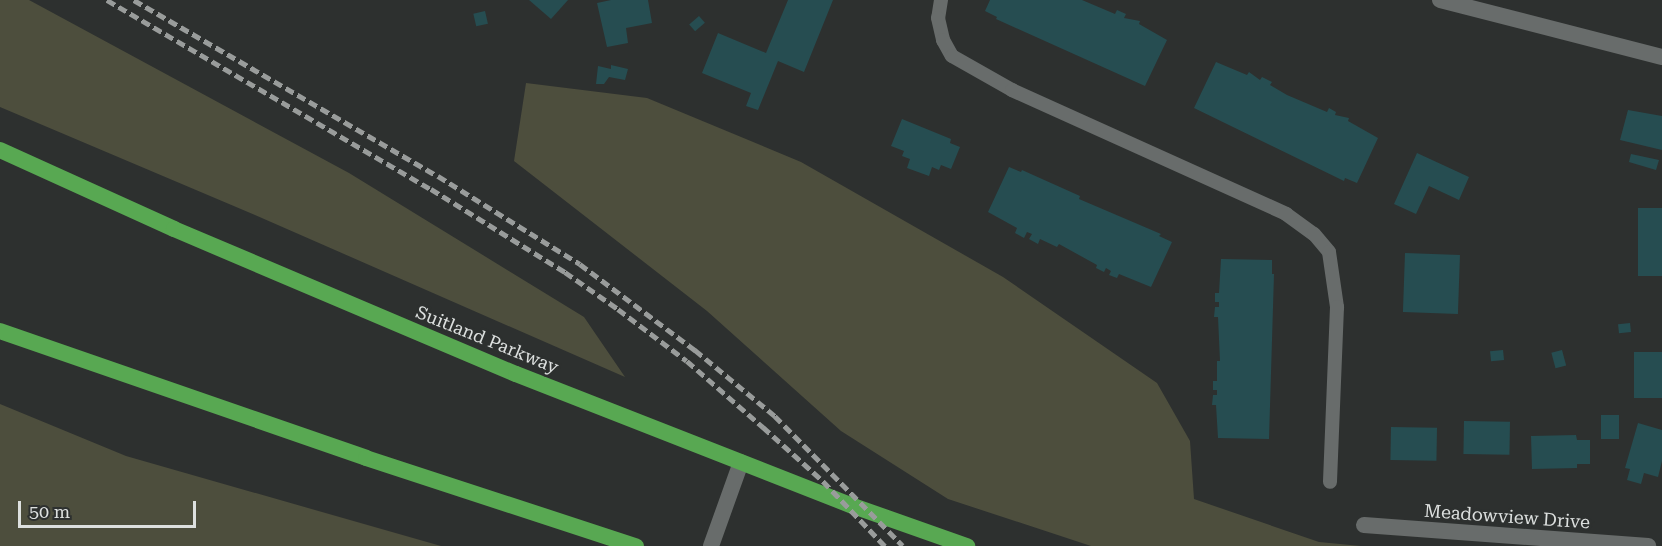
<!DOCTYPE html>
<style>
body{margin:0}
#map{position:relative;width:1662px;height:546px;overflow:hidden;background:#2d302f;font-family:"Roboto Serif",serif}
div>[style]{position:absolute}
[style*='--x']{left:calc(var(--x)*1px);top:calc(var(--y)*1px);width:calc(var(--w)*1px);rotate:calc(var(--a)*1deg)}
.green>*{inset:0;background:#4d4e3d}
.building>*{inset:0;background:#264d51;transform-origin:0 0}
.service>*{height:14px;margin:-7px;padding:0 7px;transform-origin:7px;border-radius:7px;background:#686c6b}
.minor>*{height:16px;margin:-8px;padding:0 8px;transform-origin:8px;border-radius:8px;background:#686c6b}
.trunk>*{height:16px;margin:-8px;padding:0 8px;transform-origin:8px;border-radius:8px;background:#58a852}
.rail>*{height:4.5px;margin-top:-2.25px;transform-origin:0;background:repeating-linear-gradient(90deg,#999c9b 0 9px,transparent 0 13.5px)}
span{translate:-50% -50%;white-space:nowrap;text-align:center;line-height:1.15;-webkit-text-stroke:5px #2d302f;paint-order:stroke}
.street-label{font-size:18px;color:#dde0df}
.scale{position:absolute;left:18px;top:501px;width:178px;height:27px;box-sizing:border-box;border:3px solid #dde0df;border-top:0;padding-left:8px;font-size:18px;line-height:21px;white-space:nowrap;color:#dde0df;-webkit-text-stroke:4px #2d302f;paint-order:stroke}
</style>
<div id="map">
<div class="green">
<div style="clip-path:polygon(0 0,29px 0,349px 173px,584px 317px,625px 377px,255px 215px,0 107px)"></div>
<div style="clip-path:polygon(526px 83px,647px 98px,801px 162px,1003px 277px,1157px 383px,1190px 441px,1194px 499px,1319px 542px,1361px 546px,1091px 546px,948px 499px,841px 431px,707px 311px,514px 161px)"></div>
<div style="clip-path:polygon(0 404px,126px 456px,441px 546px,0 546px)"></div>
</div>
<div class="building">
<div style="clip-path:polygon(529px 0,568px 0,551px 19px)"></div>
<div style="clip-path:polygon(611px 0,648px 0,652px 23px,626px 28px,628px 43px,607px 47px,597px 3px)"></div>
<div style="clip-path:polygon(788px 0,833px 0,804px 72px,778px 61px,758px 110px,746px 106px,751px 93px,702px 73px,718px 33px,766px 53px)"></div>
<div style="clip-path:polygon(990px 0,1082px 0,1115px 14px,1117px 10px,1126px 14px,1124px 18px,1140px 21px,1139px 24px,1167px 40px,1145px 86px,996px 19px,997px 17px,985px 11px)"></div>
<div style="left:485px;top:11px;width:13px;height:12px;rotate:77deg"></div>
<div style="left:699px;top:16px;width:9px;height:13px;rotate:49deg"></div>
<div style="clip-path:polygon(1216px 62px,1247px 75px,1249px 72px,1260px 80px,1262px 77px,1272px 82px,1270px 85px,1287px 95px,1327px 112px,1329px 108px,1336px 112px,1335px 115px,1349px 118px,1348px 121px,1378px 138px,1357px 183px,1345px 178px,1344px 181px,1194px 108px)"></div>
<div style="clip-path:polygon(611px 65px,628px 69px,625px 80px,609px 77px,604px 84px,596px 84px,598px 66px,611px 69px)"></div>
<div style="clip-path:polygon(1628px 110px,1662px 116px,1662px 150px,1620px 140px)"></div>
<div style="clip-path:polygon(902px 119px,951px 139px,950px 143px,960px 147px,951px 169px,941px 165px,939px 170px,932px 167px,929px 176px,907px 168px,910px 159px,902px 156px,904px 151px,891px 146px)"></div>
<div style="clip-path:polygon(1417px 153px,1469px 177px,1459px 200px,1429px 186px,1416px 214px,1394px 204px)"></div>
<div style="clip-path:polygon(1631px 154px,1659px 160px,1656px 170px,1629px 162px)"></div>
<div style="clip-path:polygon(1009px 167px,1021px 172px,1022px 170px,1080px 196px,1079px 199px,1161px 234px,1159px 236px,1172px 242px,1151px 287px,1119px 274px,1117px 278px,1109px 275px,1111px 271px,1106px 268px,1104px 272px,1096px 268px,1097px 265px,1059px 244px,1057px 247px,1040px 239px,1038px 244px,1029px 239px,1032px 234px,1027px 232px,1024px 238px,1015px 233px,1017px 228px,988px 212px)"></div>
<div style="left:1638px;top:208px;width:24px;height:68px"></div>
<div style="left:1405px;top:253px;width:55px;height:59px;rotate:2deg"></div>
<div style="clip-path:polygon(1221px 259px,1272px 260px,1272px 274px,1274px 274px,1269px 439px,1218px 438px,1216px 405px,1212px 405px,1213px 395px,1217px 395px,1217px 390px,1213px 390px,1213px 381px,1217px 381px,1217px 361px,1220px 361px,1218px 317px,1214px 317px,1215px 307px,1219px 307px,1219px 302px,1215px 302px,1215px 293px,1219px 293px)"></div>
<div style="left:1630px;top:323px;width:9px;height:12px;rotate:84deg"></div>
<div style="left:1503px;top:350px;width:10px;height:13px;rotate:84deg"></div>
<div style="left:1562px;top:350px;width:16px;height:11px;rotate:75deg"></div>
<div style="left:1662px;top:352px;width:46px;height:28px;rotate:90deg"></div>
<div style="left:1601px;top:415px;width:18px;height:24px"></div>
<div style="left:1464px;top:421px;width:46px;height:33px;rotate:1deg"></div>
<div style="clip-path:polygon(1638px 423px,1662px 430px,1662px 461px,1658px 477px,1644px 473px,1641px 484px,1627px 480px,1630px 469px,1625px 468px)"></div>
<div style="left:1391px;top:427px;width:46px;height:33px;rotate:1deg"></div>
<div style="clip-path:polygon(1576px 435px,1577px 440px,1590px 440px,1590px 464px,1577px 464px,1577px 468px,1532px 469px,1531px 436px)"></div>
</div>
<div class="service">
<div style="--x:941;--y:0;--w:18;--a:99"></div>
<div style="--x:938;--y:18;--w:23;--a:77"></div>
<div style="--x:943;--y:40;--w:18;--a:61"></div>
<div style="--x:952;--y:56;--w:69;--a:29.5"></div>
<div style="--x:1012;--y:90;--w:301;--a:24.3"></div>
<div style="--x:1286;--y:214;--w:34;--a:36"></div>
<div style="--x:1314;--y:234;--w:23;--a:50"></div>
<div style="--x:1329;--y:252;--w:56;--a:81.7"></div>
<div style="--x:1337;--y:307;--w:175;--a:92.3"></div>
</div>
<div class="minor">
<div style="--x:1440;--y:0;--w:229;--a:14.4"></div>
<div style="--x:1364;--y:525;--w:285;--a:4.2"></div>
<div style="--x:711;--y:546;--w:89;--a:-70.3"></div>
</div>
<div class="trunk">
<div style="--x:0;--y:150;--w:191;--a:24.4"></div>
<div style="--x:174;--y:229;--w:371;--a:23"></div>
<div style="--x:516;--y:374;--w:365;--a:21.4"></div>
<div style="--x:856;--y:507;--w:118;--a:19.4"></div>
<div style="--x:0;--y:331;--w:387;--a:19.1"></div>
<div style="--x:366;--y:458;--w:284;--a:18.1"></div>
</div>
<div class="rail">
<div style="--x:107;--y:0;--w:375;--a:30.3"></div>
<div style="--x:431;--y:189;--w:158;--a:31.8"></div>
<div style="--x:565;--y:272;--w:65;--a:34.9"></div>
<div style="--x:618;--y:309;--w:86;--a:37"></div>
<div style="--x:687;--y:361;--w:101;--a:41"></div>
<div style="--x:763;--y:427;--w:81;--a:42"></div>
<div style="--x:823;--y:481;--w:90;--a:46.4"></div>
<div style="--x:134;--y:0;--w:351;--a:30.1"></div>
<div style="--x:438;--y:176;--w:167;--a:31.8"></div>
<div style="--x:580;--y:264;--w:144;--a:36.8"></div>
<div style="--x:695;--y:350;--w:104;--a:39.5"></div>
<div style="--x:775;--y:416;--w:182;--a:45.4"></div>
</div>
<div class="street-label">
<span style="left:487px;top:340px;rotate:22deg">Suitland Parkway</span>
<span style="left:1507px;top:517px;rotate:4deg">Meadowview Drive</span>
</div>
<div class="scale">50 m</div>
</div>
